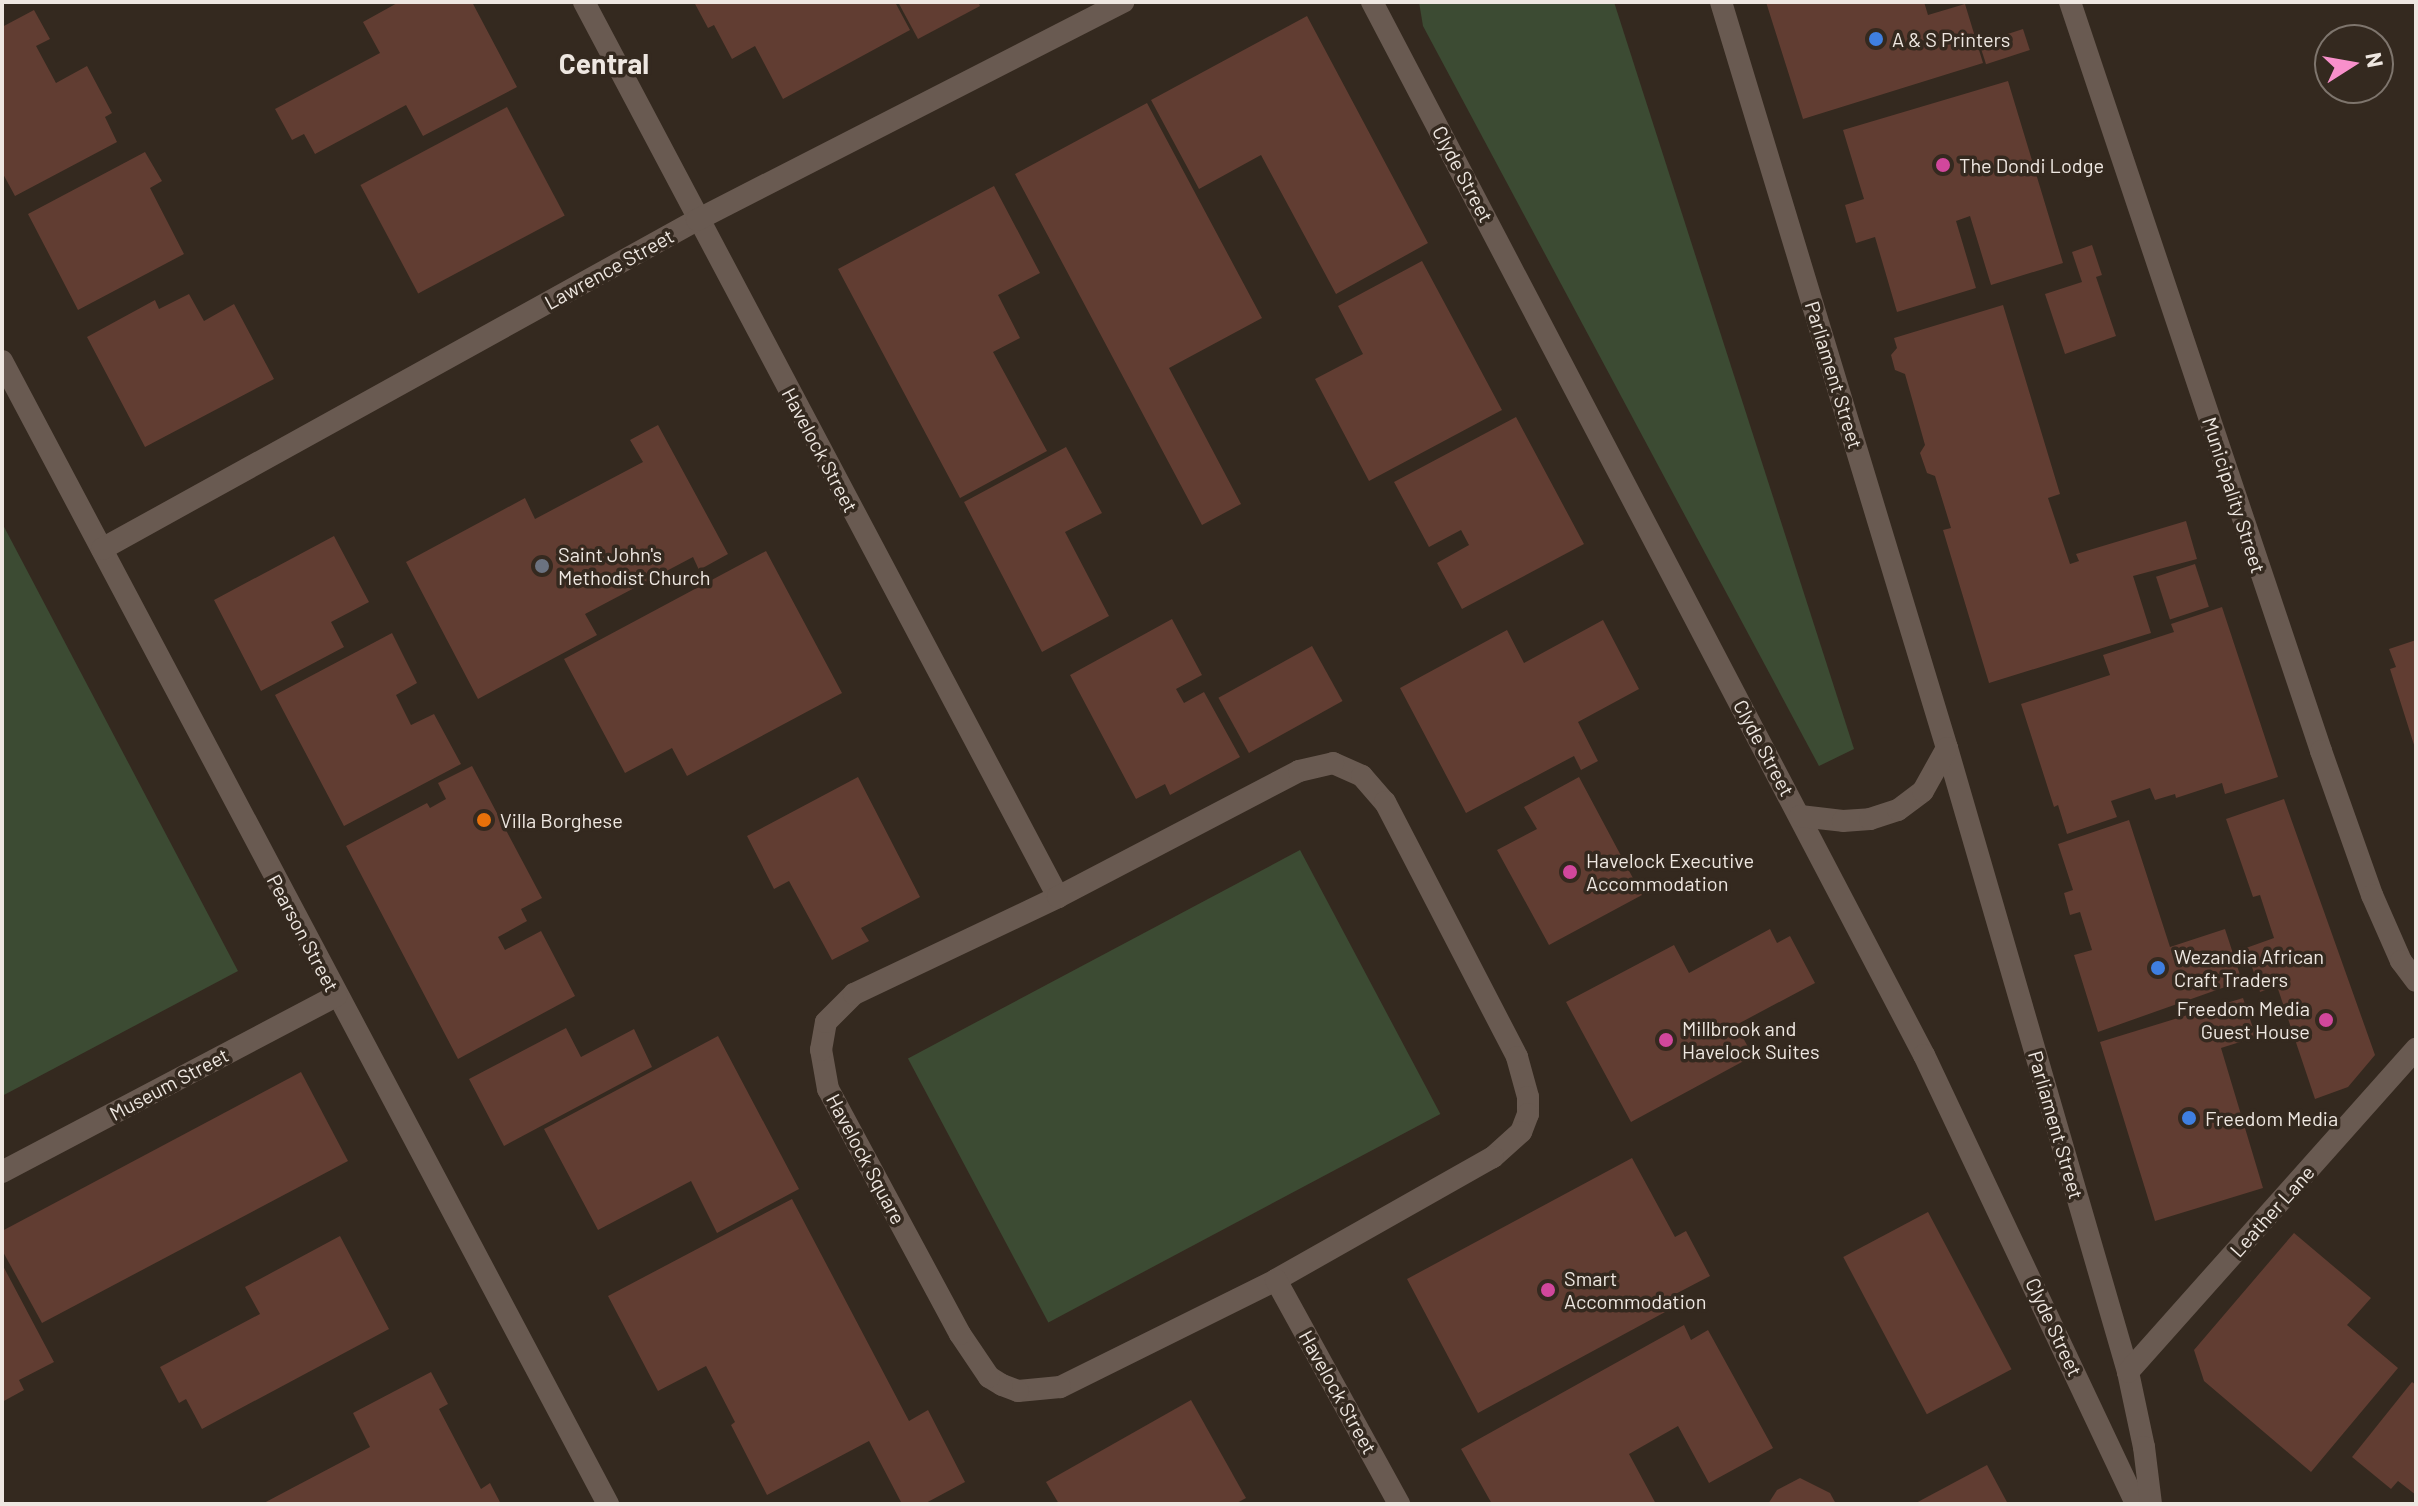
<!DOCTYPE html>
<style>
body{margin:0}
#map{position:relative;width:2418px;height:1506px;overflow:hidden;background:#34291f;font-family:Barlow,sans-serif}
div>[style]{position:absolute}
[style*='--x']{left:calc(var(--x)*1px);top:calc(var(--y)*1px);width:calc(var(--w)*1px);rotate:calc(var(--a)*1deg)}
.green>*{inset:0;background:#3c4b33;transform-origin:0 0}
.building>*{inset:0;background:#613d32;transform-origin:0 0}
.minor>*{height:22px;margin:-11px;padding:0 11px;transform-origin:11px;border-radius:11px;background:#695a51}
.dots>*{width:22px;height:22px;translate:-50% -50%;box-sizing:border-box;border:4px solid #34291f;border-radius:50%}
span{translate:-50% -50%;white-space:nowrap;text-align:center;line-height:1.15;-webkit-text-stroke:7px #34291f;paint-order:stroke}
.poi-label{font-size:20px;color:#eee7e1}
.left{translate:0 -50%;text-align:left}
.right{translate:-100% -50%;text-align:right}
.street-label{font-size:20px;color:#eee7e1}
.district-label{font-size:28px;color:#eee7e1;font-weight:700}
.frame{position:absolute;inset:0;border:4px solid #eee7e1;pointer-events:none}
.north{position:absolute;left:2314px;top:24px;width:80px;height:80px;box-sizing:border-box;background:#34291f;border:2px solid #7e756d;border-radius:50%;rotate:79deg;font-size:22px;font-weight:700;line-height:32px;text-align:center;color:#eee7e1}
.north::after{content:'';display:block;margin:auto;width:28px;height:36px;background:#f890cb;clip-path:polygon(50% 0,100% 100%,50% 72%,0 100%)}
</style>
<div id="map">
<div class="green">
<div style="clip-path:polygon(1419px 2px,1614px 2px,1854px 749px,1819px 766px,1423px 26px)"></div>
<div style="clip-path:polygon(2px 523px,238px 971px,2px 1096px)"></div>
<div style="left:1300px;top:850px;width:299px;height:444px;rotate:62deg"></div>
</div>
<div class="building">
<div style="clip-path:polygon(399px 2px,472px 2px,517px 87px,423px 136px,406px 105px,315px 154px,304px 134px,292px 140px,275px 109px,380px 53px,363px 22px)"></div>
<div style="clip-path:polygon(694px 2px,895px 2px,910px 30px,783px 99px,755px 46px,732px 59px,714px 25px,708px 28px)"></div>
<div style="clip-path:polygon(898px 2px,978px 2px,980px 6px,918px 39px)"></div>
<div style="clip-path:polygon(1766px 2px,1924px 2px,1928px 15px,1965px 4px,1983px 63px,1803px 119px)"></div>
<div style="clip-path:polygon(34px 10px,50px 39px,36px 46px,56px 83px,87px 66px,112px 113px,105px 117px,117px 142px,15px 196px,2px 172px,2px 27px)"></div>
<div style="clip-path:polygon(1307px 16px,1428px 243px,1336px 294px,1261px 155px,1199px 189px,1151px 100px)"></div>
<div style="left:2023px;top:29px;width:22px;height:46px;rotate:72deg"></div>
<div style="clip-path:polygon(2008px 81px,2063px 263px,1991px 285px,1970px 216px,1956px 221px,1976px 288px,1897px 312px,1875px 237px,1856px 243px,1845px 205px,1864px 199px,1843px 130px)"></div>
<div style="clip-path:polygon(1147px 103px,1262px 318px,1169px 368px,1241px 504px,1202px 525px,1015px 174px)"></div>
<div style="left:507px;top:107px;width:123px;height:166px;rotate:62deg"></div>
<div style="clip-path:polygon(145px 152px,162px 181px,150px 188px,184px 254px,78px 310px,28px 214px)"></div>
<div style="clip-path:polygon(994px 186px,1040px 273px,998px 295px,1020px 338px,993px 352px,1047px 451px,960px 498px,838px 269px)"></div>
<div style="clip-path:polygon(2092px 245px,2102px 275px,2096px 277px,2116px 336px,2065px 354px,2045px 294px,2082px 282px,2072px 252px)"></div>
<div style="clip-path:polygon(1422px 261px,1502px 410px,1369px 481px,1315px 379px,1363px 354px,1338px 306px)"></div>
<div style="clip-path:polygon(189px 294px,204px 321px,234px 304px,274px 379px,145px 447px,87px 337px,155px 300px,159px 309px)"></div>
<div style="clip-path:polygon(2003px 305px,2060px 494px,2048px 498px,2070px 564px,2079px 561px,2076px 554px,2186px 521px,2197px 559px,2133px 576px,2151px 633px,1989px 683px,1943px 530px,1951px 528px,1935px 476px,1927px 473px,1920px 453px,1925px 445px,1905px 374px,1895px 370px,1891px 355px,1897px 348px,1894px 338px)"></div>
<div style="clip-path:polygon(1516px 417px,1584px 544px,1462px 609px,1437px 563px,1469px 545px,1461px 530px,1429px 547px,1394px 482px)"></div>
<div style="clip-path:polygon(658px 425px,728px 554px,699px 570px,693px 557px,585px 614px,597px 635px,478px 699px,406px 562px,525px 498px,535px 519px,643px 462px,630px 440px)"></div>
<div style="clip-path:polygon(1066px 447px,1102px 513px,1065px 532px,1109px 616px,1042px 652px,964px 502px)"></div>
<div style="clip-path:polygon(334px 536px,369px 602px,331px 622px,344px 647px,261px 691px,214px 600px)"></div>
<div style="clip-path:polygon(766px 551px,842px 693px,687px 776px,672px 748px,625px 773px,564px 659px)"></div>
<div style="left:2195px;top:564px;width:45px;height:41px;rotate:72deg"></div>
<div style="clip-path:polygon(2222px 607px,2278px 777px,2225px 794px,2222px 783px,2176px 798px,2175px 794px,2155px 800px,2150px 788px,2111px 801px,2117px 817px,2067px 834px,2058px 805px,2054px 807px,2021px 704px,2110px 675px,2103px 655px,2174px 632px,2171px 624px)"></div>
<div style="clip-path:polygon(1172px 619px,1202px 675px,1176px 689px,1184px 703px,1204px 692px,1240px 757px,1170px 795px,1165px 784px,1136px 799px,1070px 675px)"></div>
<div style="clip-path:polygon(1603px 620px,1639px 689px,1578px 722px,1598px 761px,1581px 770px,1574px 756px,1466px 813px,1400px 688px,1507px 630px,1524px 663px)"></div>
<div style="clip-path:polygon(392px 633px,417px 683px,396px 695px,411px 725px,434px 714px,461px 764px,344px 826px,275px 695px)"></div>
<div style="clip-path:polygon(2416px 640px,2416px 748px,2415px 748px,2390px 669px,2396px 667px,2389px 649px)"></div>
<div style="left:1312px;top:646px;width:63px;height:107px;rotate:61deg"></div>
<div style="clip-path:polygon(472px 766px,542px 898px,521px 909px,527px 921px,498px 937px,505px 950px,541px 931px,575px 996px,458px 1059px,346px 846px,427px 803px,430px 808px,446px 799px,438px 783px)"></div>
<div style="clip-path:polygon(858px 777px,920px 897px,861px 928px,869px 941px,832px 960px,789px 881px,774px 889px,747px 836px)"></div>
<div style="clip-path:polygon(1579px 777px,1642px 895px,1549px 945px,1497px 850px,1537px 829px,1524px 807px)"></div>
<div style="clip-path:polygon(2284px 799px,2375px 1055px,2348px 1087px,2315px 1099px,2277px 986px,2260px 992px,2246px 948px,2274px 938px,2260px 895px,2253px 897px,2226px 819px)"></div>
<div style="clip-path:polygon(2129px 820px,2170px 947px,2225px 929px,2242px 981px,2098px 1032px,2074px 955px,2092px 950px,2080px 912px,2070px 915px,2064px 893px,2073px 890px,2058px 844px)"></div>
<div style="clip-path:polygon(1770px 929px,1777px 943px,1790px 936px,1815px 983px,1736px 1025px,1753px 1056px,1631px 1122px,1566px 1002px,1674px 945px,1689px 973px)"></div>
<div style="clip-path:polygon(2243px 998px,2256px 1037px,2221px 1048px,2263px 1188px,2155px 1221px,2100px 1042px)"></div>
<div style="clip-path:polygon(566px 1028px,581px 1057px,634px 1029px,652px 1067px,504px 1146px,469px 1079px)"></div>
<div style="clip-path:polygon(718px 1036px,799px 1189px,717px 1233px,691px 1181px,598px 1230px,544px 1129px)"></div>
<div style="clip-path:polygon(301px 1072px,348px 1161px,42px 1323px,2px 1250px,2px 1231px)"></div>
<div style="clip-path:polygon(1632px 1158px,1675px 1237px,1686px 1231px,1710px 1276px,1662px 1301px,1667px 1311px,1478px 1413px,1407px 1279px)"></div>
<div style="clip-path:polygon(792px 1199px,909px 1421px,928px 1410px,965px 1482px,924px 1504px,902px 1504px,869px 1441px,767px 1495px,731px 1425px,735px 1422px,706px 1366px,658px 1391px,608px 1296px)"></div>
<div style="left:1928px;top:1212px;width:178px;height:96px;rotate:62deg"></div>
<div style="clip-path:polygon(2294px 1233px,2371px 1298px,2347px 1325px,2398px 1368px,2311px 1472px,2204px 1381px,2194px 1350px)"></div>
<div style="clip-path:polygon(340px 1236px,389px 1329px,202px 1429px,186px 1399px,179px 1403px,160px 1367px,260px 1314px,245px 1287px)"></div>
<div style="clip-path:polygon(2px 1264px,54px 1362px,19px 1380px,24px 1390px,2px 1402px)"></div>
<div style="clip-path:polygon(1684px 1325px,1691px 1340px,1708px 1330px,1773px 1448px,1709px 1483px,1678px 1426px,1629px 1454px,1656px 1504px,1492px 1504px,1461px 1449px)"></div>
<div style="clip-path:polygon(431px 1372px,448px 1404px,439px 1409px,481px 1489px,490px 1483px,501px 1504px,262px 1504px,370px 1447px,353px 1413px)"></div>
<div style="clip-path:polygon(2412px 1382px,2416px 1385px,2416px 1495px,2398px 1481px,2391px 1489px,2352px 1457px)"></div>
<div style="clip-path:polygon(1191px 1400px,1246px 1498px,1235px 1504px,1059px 1504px,1046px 1482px)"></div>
<div style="clip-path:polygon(1987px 1465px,2008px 1504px,1914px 1504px)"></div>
<div style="clip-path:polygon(1800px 1478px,1830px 1493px,1836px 1504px,1768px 1504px,1777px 1490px)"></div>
</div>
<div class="minor">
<div style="--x:584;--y:2;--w:1013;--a:62.09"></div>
<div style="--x:1372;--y:2;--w:1189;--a:62.34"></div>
<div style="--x:1924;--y:1055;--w:497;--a:64.7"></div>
<div style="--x:1721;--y:2;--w:779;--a:73.15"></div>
<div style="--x:1947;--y:748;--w:650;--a:73.82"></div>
<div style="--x:2128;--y:1372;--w:77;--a:78"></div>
<div style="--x:2144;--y:1447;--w:57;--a:83"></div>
<div style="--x:2070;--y:2;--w:790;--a:71.47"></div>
<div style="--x:2321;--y:751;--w:153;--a:70.5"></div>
<div style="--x:2372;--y:895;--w:72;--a:66.3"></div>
<div style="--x:2401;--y:961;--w:25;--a:53"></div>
<div style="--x:2;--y:361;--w:1294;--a:62.07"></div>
<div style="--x:102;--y:549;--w:680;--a:-28.94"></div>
<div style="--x:697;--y:220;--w:479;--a:-27.1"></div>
<div style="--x:1333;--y:763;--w:32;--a:24"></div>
<div style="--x:1362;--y:776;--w:35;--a:49"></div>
<div style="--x:1385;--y:802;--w:287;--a:62.6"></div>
<div style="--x:1517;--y:1057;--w:41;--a:74.6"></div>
<div style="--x:1528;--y:1097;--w:17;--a:90"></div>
<div style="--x:1528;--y:1114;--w:19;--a:111"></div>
<div style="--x:1521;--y:1132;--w:38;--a:138"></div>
<div style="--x:1493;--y:1157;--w:249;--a:150.5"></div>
<div style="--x:1276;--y:1280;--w:241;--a:153.6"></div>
<div style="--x:1060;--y:1387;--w:42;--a:174.6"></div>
<div style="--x:1018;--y:1391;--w:17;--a:-159"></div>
<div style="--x:1002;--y:1385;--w:15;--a:-148"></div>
<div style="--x:989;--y:1377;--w:52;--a:-124"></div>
<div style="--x:960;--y:1334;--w:278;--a:-118.3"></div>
<div style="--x:828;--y:1089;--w:40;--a:-100"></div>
<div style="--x:821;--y:1050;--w:28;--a:-80"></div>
<div style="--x:826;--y:1022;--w:40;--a:-45"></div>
<div style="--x:854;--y:994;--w:226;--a:-25.4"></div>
<div style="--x:1058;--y:897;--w:272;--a:-27.6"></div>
<div style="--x:1299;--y:771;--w:35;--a:-13"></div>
<div style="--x:1800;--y:816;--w:43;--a:6.6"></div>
<div style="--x:1843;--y:821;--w:27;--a:-4"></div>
<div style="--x:1870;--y:819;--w:29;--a:-18"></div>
<div style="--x:1898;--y:810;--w:31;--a:-37"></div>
<div style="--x:1923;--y:791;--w:49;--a:-60.8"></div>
<div style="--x:2;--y:1172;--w:378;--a:-27.8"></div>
<div style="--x:1276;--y:1280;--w:256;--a:61.2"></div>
<div style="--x:2128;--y:1372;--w:433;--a:-48.3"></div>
</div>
<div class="dots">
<div style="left:1876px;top:39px;background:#3f7fe0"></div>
<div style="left:1943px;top:165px;background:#d1479c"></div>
<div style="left:542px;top:566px;background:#6b7280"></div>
<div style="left:484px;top:820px;background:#e8710a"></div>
<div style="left:1570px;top:872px;background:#d1479c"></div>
<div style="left:2158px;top:968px;background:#3f7fe0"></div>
<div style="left:2326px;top:1020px;background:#d1479c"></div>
<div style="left:1666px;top:1040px;background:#d1479c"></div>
<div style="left:2189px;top:1118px;background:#3f7fe0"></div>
<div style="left:1548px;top:1290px;background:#d1479c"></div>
</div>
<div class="poi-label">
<span class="left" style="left:1892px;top:39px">A &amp; S Printers</span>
<span class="left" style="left:1959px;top:165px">The Dondi Lodge</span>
<span class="left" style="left:558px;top:566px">Saint John's<br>Methodist Church</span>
<span class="left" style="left:500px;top:820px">Villa Borghese</span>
<span class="left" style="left:1586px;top:872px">Havelock Executive<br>Accommodation</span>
<span class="left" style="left:2174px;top:968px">Wezandia African<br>Craft Traders</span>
<span class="right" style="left:2310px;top:1020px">Freedom Media<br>Guest House</span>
<span class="left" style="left:1682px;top:1040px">Millbrook and<br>Havelock Suites</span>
<span class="left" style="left:2205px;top:1118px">Freedom Media</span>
<span class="left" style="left:1564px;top:1290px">Smart<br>Accommodation</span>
</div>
<div class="street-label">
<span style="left:1463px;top:174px;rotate:62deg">Clyde Street</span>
<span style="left:609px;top:269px;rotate:-29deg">Lawrence Street</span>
<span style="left:1834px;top:375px;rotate:73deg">Parliament Street</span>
<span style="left:820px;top:450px;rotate:62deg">Havelock Street</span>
<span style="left:2234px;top:495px;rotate:72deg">Municipality Street</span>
<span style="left:1764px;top:748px;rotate:62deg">Clyde Street</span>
<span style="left:303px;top:933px;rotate:62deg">Pearson Street</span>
<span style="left:169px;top:1084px;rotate:-28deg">Museum Street</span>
<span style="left:2056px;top:1125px;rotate:74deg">Parliament Street</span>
<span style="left:866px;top:1159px;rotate:62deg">Havelock Square</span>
<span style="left:2272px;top:1211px;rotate:-48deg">Leather Lane</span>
<span style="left:2054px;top:1327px;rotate:65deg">Clyde Street</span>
<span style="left:1338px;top:1392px;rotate:61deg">Havelock Street</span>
</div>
<div class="district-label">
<span style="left:604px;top:63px">Central</span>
</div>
<div class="frame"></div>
<div class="north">N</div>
</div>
